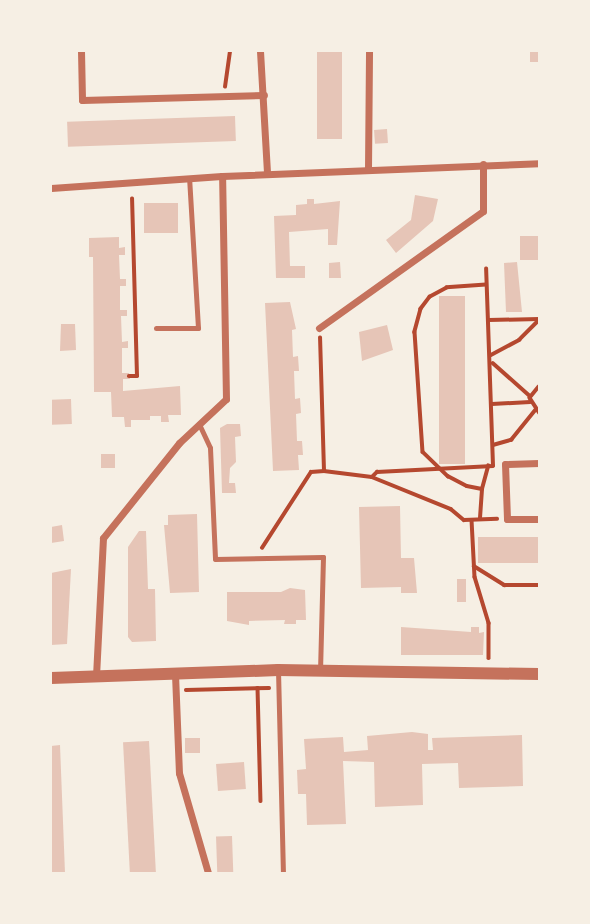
<!DOCTYPE html>
<style>
body{margin:0}
#map{position:relative;width:590px;height:924px;overflow:hidden;background:#f6efe4;font-family:"Nunito Sans",sans-serif}
div>[style]{position:absolute}
[style*='--x']{left:calc(var(--x)*1px);top:calc(var(--y)*1px);width:calc(var(--w)*1px);rotate:calc(var(--a)*1deg)}
.building>*{inset:0;background:#e6c5b7;transform-origin:0 0}
.path>*{height:3.5px;margin:-1.75px;padding:0 1.75px;transform-origin:1.75px;border-radius:1.75px;background:#b5482f}
.service>*{height:5px;margin:-2.5px;padding:0 2.5px;transform-origin:2.5px;border-radius:2.5px;background:#c5725c}
.minor>*{height:7px;margin:-3.5px;padding:0 3.5px;transform-origin:3.5px;border-radius:3.5px;background:#c5725c}
.tertiary>*{height:12px;margin:-6px;padding:0 6px;transform-origin:6px;border-radius:6px;background:#c5725c}
span{translate:-50% -50%;white-space:nowrap;text-align:center;line-height:1.15;-webkit-text-stroke:6px #f6efe4;paint-order:stroke}
.frame{position:absolute;inset:0;border:52px solid #f6efe4;pointer-events:none}
</style>
<div id="map">
<div class="building">
<div style="left:317px;top:51px;width:25px;height:88px"></div>
<div style="left:530px;top:51px;width:9px;height:11px"></div>
<div style="left:235px;top:116px;width:25px;height:168px;rotate:88deg"></div>
<div style="left:387px;top:129px;width:14px;height:13px;rotate:86deg"></div>
<div style="clip-path:polygon(415px 195px,438px 199px,433px 221px,396px 253px,386px 240px,411px 220px)"></div>
<div style="clip-path:polygon(307px 199px,314px 199px,314px 204px,340px 201px,337px 245px,328px 245px,328px 229px,289px 232px,290px 266px,305px 266px,305px 278px,276px 278px,274px 216px,296px 215px,296px 205px,307px 204px)"></div>
<div style="left:144px;top:203px;width:34px;height:30px"></div>
<div style="left:520px;top:236px;width:19px;height:24px"></div>
<div style="clip-path:polygon(119px 237px,119px 248px,125px 247px,125px 255px,119px 255px,120px 279px,126px 279px,126px 286px,120px 286px,120px 310px,127px 310px,127px 316px,121px 316px,122px 342px,128px 341px,128px 348px,122px 348px,122px 373px,129px 373px,130px 379px,123px 379px,123px 391px,180px 386px,181px 415px,168px 415px,169px 422px,161px 422px,161px 416px,150px 416px,150px 420px,131px 420px,131px 427px,125px 427px,124px 417px,112px 417px,111px 392px,94px 392px,93px 257px,89px 257px,89px 238px)"></div>
<div style="clip-path:polygon(340px 262px,341px 278px,329px 278px,329px 263px)"></div>
<div style="clip-path:polygon(517px 262px,522px 312px,506px 312px,504px 263px)"></div>
<div style="left:439px;top:296px;width:26px;height:168px"></div>
<div style="clip-path:polygon(290px 302px,296px 329px,292px 330px,293px 357px,298px 356px,299px 371px,294px 371px,295px 399px,300px 398px,301px 413px,296px 414px,297px 441px,302px 441px,303px 455px,298px 455px,299px 470px,273px 471px,265px 303px)"></div>
<div style="clip-path:polygon(61px 324px,75px 324px,76px 350px,60px 351px)"></div>
<div style="clip-path:polygon(387px 325px,393px 350px,362px 361px,359px 332px)"></div>
<div style="left:71px;top:399px;width:25px;height:20px;rotate:88deg"></div>
<div style="clip-path:polygon(227px 424px,240px 424px,241px 436px,235px 437px,236px 462px,230px 468px,229px 483px,235px 483px,236px 493px,222px 493px,220px 428px)"></div>
<div style="left:101px;top:454px;width:14px;height:14px"></div>
<div style="clip-path:polygon(400px 506px,401px 558px,414px 558px,417px 593px,401px 593px,401px 587px,361px 588px,359px 507px)"></div>
<div style="clip-path:polygon(197px 514px,199px 592px,170px 593px,164px 525px,168px 525px,168px 515px)"></div>
<div style="clip-path:polygon(62px 525px,64px 541px,51px 543px,51px 527px)"></div>
<div style="clip-path:polygon(139px 531px,146px 531px,148px 589px,155px 589px,156px 641px,132px 642px,128px 637px,128px 547px)"></div>
<div style="left:539px;top:537px;width:26px;height:61px;rotate:90deg"></div>
<div style="clip-path:polygon(71px 569px,67px 644px,51px 645px,51px 573px)"></div>
<div style="left:457px;top:579px;width:9px;height:23px"></div>
<div style="clip-path:polygon(290px 588px,305px 590px,306px 620px,296px 620px,296px 624px,284px 624px,285px 620px,249px 621px,249px 625px,227px 621px,227px 592px,281px 592px)"></div>
<div style="clip-path:polygon(401px 627px,471px 632px,471px 627px,479px 627px,479px 633px,484px 632px,483px 655px,401px 655px)"></div>
<div style="clip-path:polygon(412px 732px,428px 734px,428px 750px,433px 750px,432px 738px,522px 735px,523px 786px,459px 788px,458px 763px,422px 764px,423px 805px,375px 807px,374px 762px,343px 761px,346px 824px,307px 825px,306px 794px,298px 794px,297px 770px,306px 769px,304px 739px,343px 737px,344px 752px,368px 750px,367px 736px)"></div>
<div style="left:185px;top:738px;width:15px;height:15px"></div>
<div style="left:149px;top:741px;width:132px;height:26px;rotate:87deg"></div>
<div style="clip-path:polygon(60px 745px,65px 873px,51px 873px,51px 746px)"></div>
<div style="left:244px;top:762px;width:27px;height:28px;rotate:86deg"></div>
<div style="left:232px;top:836px;width:37px;height:16px;rotate:88deg"></div>
</div>
<div class="path">
<div style="--x:225;--y:87;--w:36;--a:-82"></div>
<div style="--x:486;--y:285;--w:39;--a:176"></div>
<div style="--x:447;--y:288;--w:19;--a:152"></div>
<div style="--x:430;--y:297;--w:15;--a:127"></div>
<div style="--x:421;--y:309;--w:24;--a:105"></div>
<div style="--x:415;--y:332;--w:120;--a:86.2"></div>
<div style="--x:423;--y:452;--w:35;--a:44"></div>
<div style="--x:448;--y:476;--w:21;--a:28"></div>
<div style="--x:467;--y:486;--w:15;--a:11"></div>
<div style="--x:482;--y:489;--w:24;--a:-75"></div>
<div style="--x:489;--y:320;--w:50;--a:-1.1"></div>
<div style="--x:491;--y:355;--w:32;--a:-28"></div>
<div style="--x:519;--y:340;--w:28;--a:-45"></div>
<div style="--x:493;--y:363;--w:50;--a:41.7"></div>
<div style="--x:129;--y:376;--w:8;--a:0"></div>
<div style="--x:137;--y:376;--w:177;--a:-91.6"></div>
<div style="--x:539;--y:387;--w:14;--a:129"></div>
<div style="--x:530;--y:398;--w:17;--a:57"></div>
<div style="--x:492;--y:404;--w:38;--a:-3"></div>
<div style="--x:493;--y:445;--w:19;--a:-16"></div>
<div style="--x:511;--y:440;--w:38;--a:-51"></div>
<div style="--x:324;--y:471;--w:48;--a:7.1"></div>
<div style="--x:372;--y:477;--w:85;--a:22.1"></div>
<div style="--x:451;--y:509;--w:17;--a:40"></div>
<div style="--x:464;--y:520;--w:33;--a:-2"></div>
<div style="--x:372;--y:477;--w:7;--a:-45"></div>
<div style="--x:377;--y:472;--w:116;--a:-3"></div>
<div style="--x:493;--y:466;--w:197;--a:-92"></div>
<div style="--x:480;--y:518;--w:29;--a:-86"></div>
<div style="--x:472;--y:520;--w:57;--a:87"></div>
<div style="--x:475;--y:577;--w:48;--a:73.1"></div>
<div style="--x:489;--y:623;--w:35;--a:90"></div>
<div style="--x:262;--y:548;--w:90;--a:-57.2"></div>
<div style="--x:311;--y:472;--w:13;--a:-4"></div>
<div style="--x:324;--y:471;--w:133;--a:-91.7"></div>
<div style="--x:474;--y:566;--w:36;--a:32"></div>
<div style="--x:504;--y:585;--w:35;--a:0"></div>
<div style="--x:258;--y:688;--w:113;--a:88.5"></div>
<div style="--x:186;--y:690;--w:83;--a:-1.4"></div>
</div>
<div class="service">
<div style="--x:156;--y:328;--w:42;--a:0"></div>
<div style="--x:198;--y:328;--w:150;--a:-93.4"></div>
<div style="--x:199;--y:424;--w:26;--a:65"></div>
<div style="--x:210;--y:448;--w:111;--a:87.4"></div>
<div style="--x:215;--y:559;--w:108;--a:-1.1"></div>
<div style="--x:323;--y:557;--w:113;--a:91.5"></div>
<div style="--x:278;--y:670;--w:203;--a:88.6"></div>
</div>
<div class="minor">
<div style="--x:81;--y:51;--w:49;--a:88.8"></div>
<div style="--x:82;--y:100;--w:182;--a:-1.6"></div>
<div style="--x:260;--y:51;--w:123;--a:86.7"></div>
<div style="--x:368;--y:169;--w:118;--a:-89.5"></div>
<div style="--x:51;--y:188;--w:171;--a:-4"></div>
<div style="--x:222;--y:176;--w:317;--a:-2.3"></div>
<div style="--x:319;--y:328;--w:201;--a:-35.5"></div>
<div style="--x:483;--y:211;--w:47;--a:-90"></div>
<div style="--x:539;--y:463;--w:34;--a:178"></div>
<div style="--x:505;--y:464;--w:55;--a:87.9"></div>
<div style="--x:507;--y:519;--w:32;--a:0"></div>
<div style="--x:175;--y:674;--w:99;--a:87.7"></div>
<div style="--x:179;--y:773;--w:104;--a:73.8"></div>
<div style="--x:96;--y:676;--w:138;--a:-87.1"></div>
<div style="--x:103;--y:538;--w:122;--a:-51.3"></div>
<div style="--x:179;--y:443;--w:64;--a:-43.1"></div>
<div style="--x:226;--y:399;--w:223;--a:-91"></div>
</div>
<div class="tertiary">
<div style="--x:51;--y:678;--w:227;--a:-2"></div>
<div style="--x:278;--y:670;--w:261;--a:0.9"></div>
</div>
<div class="frame"></div>
</div>
